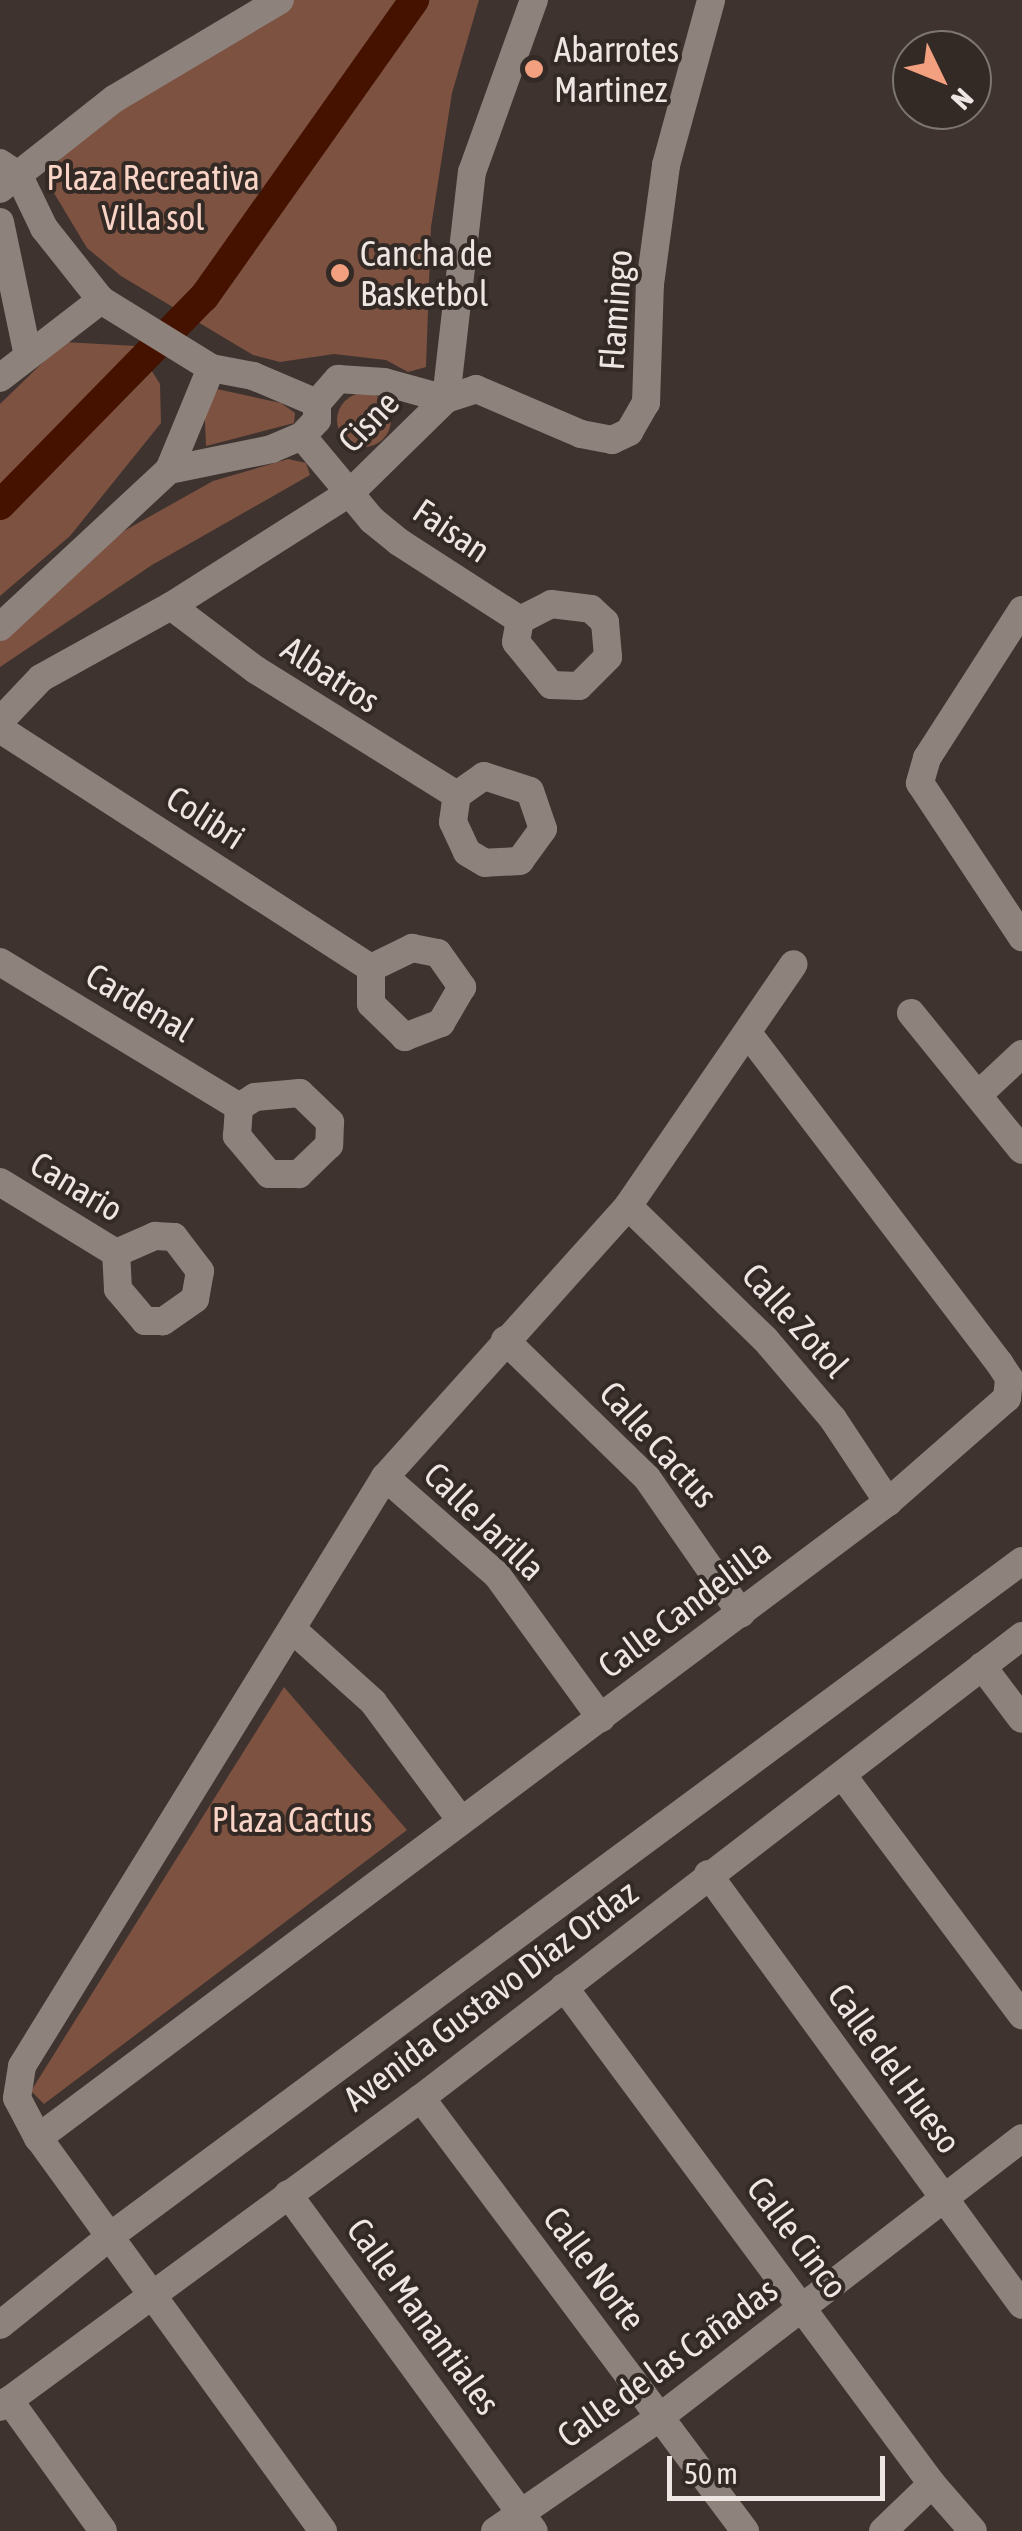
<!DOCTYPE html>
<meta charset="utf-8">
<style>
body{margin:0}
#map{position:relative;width:1022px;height:2531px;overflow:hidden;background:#3e332f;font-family:"Asap Condensed",sans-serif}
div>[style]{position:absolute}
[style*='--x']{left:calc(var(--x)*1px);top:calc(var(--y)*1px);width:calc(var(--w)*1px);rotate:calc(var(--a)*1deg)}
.green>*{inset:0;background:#7e5241}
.round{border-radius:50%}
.canal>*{height:30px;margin:-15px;padding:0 15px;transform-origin:15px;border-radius:15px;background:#451200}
.minor>*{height:28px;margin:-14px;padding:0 14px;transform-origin:14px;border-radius:14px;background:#8e827d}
.tertiary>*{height:28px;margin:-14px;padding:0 14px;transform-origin:14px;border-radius:14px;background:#8e827d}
.dots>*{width:28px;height:28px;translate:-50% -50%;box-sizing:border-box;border:5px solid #332925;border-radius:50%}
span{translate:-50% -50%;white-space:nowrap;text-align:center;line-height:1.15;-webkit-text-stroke:8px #332925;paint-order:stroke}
.poi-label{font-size:35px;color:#ede6e3}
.left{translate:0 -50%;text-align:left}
.park-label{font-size:35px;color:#fad5c7}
.street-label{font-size:35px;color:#ede6e3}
.north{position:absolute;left:892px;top:30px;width:100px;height:100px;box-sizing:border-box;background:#332925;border:2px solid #7d7571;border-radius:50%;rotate:133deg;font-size:28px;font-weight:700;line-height:40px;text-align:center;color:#ede6e3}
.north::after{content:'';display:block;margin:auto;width:35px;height:45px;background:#f2a080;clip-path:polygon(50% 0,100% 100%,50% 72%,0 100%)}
.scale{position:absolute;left:667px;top:2456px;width:218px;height:45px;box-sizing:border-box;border:5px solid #ede6e3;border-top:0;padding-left:12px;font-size:30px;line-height:35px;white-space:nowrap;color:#ede6e3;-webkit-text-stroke:8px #332925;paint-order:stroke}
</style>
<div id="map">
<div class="green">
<div style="clip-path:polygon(287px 0,479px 0,452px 93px,431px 227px,426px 367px,408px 372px,386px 360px,334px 354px,280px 362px,253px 355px,121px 276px,87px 248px,45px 178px,91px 121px)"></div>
<div style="clip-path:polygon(64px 342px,136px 346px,160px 384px,161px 423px,70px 536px,0 596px,0 404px)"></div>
<div style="clip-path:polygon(212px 388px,281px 403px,295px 413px,294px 423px,206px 446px,204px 397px)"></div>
<div class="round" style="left:337px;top:393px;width:54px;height:54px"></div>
<div style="clip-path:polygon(288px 459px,306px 463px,310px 475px,152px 565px,0 667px,0 638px,115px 536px,213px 481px)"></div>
<div style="clip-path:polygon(284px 1687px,407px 1830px,44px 2104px,31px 2091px)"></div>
</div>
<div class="canal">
<div style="--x:0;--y:505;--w:291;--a:-45.6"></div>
<div style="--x:204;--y:297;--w:364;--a:-54.7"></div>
</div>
<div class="minor">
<div style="--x:0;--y:163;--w:23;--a:34"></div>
<div style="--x:19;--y:176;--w:58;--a:64.3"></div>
<div style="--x:44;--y:228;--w:92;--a:51.6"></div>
<div style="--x:101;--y:300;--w:129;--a:31.7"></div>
<div style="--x:211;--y:368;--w:43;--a:10.8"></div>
<div style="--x:253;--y:376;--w:69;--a:22.9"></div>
<div style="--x:317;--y:403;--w:17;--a:90"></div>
<div style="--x:317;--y:420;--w:22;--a:133"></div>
<div style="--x:302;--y:436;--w:33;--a:157"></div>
<div style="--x:272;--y:449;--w:105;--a:168.5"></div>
<div style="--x:0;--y:189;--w:145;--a:-38.3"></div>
<div style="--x:114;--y:99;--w:193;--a:-30.8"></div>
<div style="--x:0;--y:222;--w:132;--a:78.2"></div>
<div style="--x:0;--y:378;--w:128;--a:-37.7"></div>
<div style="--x:446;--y:399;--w:228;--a:-83.5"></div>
<div style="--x:472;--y:172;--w:183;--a:-70.2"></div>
<div style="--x:317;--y:403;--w:32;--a:-49"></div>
<div style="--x:338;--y:379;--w:46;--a:3.7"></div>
<div style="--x:384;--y:382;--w:64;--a:15.3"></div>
<div style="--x:302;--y:436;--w:109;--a:50.2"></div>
<div style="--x:372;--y:520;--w:35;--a:39"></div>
<div style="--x:399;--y:542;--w:144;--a:32.8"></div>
<div style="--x:520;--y:620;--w:35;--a:-27"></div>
<div style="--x:551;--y:604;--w:40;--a:7.1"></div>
<div style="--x:591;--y:609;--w:19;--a:43"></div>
<div style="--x:605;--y:622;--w:35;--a:85"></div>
<div style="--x:608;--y:657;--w:41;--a:135"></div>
<div style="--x:579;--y:686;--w:28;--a:-178"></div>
<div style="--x:551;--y:685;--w:55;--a:-129.1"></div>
<div style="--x:516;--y:642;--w:22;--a:-80"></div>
<div style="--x:171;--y:606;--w:106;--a:37"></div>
<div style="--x:256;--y:670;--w:237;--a:31.9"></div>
<div style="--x:457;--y:795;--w:33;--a:-35"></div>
<div style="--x:484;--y:776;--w:48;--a:18.1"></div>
<div style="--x:530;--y:791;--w:40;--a:71.1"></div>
<div style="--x:543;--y:829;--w:39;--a:126"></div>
<div style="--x:520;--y:861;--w:35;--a:177"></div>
<div style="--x:485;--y:863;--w:21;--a:-149"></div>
<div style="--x:467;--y:852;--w:33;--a:-115"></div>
<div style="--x:453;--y:822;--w:27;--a:-82"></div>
<div style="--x:1022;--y:610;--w:176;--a:122.7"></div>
<div style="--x:927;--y:758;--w:26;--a:106"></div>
<div style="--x:920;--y:783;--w:185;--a:56.5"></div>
<div style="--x:0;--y:627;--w:231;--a:-42.9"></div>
<div style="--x:169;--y:470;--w:110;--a:-67.6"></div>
<div style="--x:0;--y:721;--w:59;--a:-46.4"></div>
<div style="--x:41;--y:678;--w:149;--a:-29"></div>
<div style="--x:171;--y:606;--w:214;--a:-32.4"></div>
<div style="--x:352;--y:491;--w:132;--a:-44.4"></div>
<div style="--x:446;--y:399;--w:32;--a:-18"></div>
<div style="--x:476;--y:389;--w:114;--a:23.2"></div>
<div style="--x:581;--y:434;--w:32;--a:11"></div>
<div style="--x:612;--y:440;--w:19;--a:-25"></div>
<div style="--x:629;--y:432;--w:34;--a:-60"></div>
<div style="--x:646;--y:403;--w:119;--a:-88.1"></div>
<div style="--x:650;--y:284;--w:120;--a:-82.3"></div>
<div style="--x:666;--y:165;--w:171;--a:-74.7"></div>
<div style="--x:0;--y:729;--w:441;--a:32.8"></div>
<div style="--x:412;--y:948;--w:26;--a:11"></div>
<div style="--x:438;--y:953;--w:42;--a:54.8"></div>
<div style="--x:462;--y:987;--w:42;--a:120.3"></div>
<div style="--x:441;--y:1023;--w:39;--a:159"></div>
<div style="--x:405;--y:1037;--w:47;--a:-135.9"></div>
<div style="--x:371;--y:1004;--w:36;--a:-90"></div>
<div style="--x:371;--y:968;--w:46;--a:-26"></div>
<div style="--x:0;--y:962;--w:280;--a:31.2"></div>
<div style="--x:911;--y:1013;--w:176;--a:51"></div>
<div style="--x:300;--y:1093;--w:42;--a:44"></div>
<div style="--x:330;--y:1122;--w:23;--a:92"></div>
<div style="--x:329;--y:1145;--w:42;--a:136"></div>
<div style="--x:299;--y:1174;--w:30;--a:180"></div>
<div style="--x:269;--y:1174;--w:50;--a:-130.1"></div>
<div style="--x:237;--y:1136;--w:29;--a:-86"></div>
<div style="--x:239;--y:1107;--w:19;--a:-32"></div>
<div style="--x:255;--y:1097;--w:45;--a:-5.1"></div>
<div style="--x:978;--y:1095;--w:60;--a:-43"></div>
<div style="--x:0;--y:1182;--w:136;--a:31.5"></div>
<div style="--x:628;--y:1206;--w:191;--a:44.2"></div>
<div style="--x:765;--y:1339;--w:105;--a:49.6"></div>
<div style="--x:833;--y:1419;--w:100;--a:56.5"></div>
<div style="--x:155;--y:1236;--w:19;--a:3"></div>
<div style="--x:174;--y:1237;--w:43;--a:52.6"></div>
<div style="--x:200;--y:1271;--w:28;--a:100"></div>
<div style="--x:195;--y:1299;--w:39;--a:145"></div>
<div style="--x:163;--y:1321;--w:18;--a:180"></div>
<div style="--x:145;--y:1321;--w:42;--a:-130.2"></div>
<div style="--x:118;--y:1289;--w:36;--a:-93"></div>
<div style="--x:116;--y:1253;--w:43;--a:-23.6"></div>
<div style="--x:505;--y:1340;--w:198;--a:44.2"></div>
<div style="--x:647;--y:1478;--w:165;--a:55.2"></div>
<div style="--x:385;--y:1477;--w:149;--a:41.2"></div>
<div style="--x:497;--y:1575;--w:177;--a:54"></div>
<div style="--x:292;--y:1629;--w:109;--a:42"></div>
<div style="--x:373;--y:1702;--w:144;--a:53.4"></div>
<div style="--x:982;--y:1666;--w:66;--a:53"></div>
<div style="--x:843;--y:1776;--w:299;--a:53.2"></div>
<div style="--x:708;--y:1874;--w:533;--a:53.93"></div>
<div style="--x:564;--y:1987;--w:618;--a:53.48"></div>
<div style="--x:932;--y:2484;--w:62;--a:48.9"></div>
<div style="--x:421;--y:2098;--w:541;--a:53.19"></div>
<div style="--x:38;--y:2138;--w:1062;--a:-36.81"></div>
<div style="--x:888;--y:1502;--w:158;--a:-41.2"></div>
<div style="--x:1007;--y:1398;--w:20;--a:-84"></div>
<div style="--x:1009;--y:1378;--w:17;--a:-123"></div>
<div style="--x:1000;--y:1364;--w:412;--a:-127.3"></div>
<div style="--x:288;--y:2194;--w:417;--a:53.9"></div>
<div style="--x:9;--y:2400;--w:161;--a:54.3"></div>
<div style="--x:323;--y:2531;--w:485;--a:-125.9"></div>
<div style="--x:38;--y:2138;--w:45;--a:-117.7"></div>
<div style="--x:17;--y:2098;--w:32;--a:-81"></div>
<div style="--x:22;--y:2066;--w:692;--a:-58.35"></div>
<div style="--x:385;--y:1477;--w:364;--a:-48.1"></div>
<div style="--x:628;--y:1206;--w:293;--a:-55.6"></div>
<div style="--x:495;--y:2531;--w:201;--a:-34.6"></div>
<div style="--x:660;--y:2417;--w:457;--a:-37.6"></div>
<div style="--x:883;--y:2531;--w:68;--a:-43.8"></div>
</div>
<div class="tertiary">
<div style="--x:0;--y:2325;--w:145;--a:-38.8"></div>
<div style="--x:113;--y:2234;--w:1131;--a:-36.52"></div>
<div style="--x:0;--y:2407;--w:522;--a:-36.28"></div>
<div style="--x:421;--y:2098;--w:758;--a:-37.55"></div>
</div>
<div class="dots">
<div style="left:534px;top:69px;background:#f2a080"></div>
<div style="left:340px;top:273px;background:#f2a080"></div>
</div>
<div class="poi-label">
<span class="left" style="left:554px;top:69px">Abarrotes<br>Martinez</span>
<span class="left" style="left:360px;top:273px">Cancha de<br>Basketbol</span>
</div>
<div class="park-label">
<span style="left:153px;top:197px">Plaza Recreativa<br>Villa sol</span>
<span style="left:292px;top:1819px">Plaza Cactus</span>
</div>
<div class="street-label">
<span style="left:615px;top:310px;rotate:-86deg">Flamingo</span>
<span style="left:368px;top:421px;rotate:-46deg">Cisne</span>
<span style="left:452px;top:530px;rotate:34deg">Faisan</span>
<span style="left:331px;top:674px;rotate:33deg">Albatros</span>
<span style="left:206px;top:817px;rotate:33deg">Colibri</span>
<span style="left:140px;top:1002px;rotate:31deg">Cardenal</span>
<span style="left:77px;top:1186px;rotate:31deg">Canario</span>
<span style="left:796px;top:1320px;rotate:48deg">Calle Zotol</span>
<span style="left:659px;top:1444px;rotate:48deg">Calle Cactus</span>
<span style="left:485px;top:1521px;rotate:44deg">Calle Jarilla</span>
<span style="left:684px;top:1608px;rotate:-37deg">Calle Candelilla</span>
<span style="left:490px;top:1995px;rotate:-37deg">Avenida Gustavo Díaz Ordaz</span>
<span style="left:895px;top:2068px;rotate:54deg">Calle del Hueso</span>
<span style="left:798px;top:2237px;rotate:53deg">Calle Cinco</span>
<span style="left:595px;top:2268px;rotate:53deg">Calle Norte</span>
<span style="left:424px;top:2316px;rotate:54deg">Calle Manantiales</span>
<span style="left:667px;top:2362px;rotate:-36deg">Calle de las Cañadas</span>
</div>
<div class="north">N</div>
<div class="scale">50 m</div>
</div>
